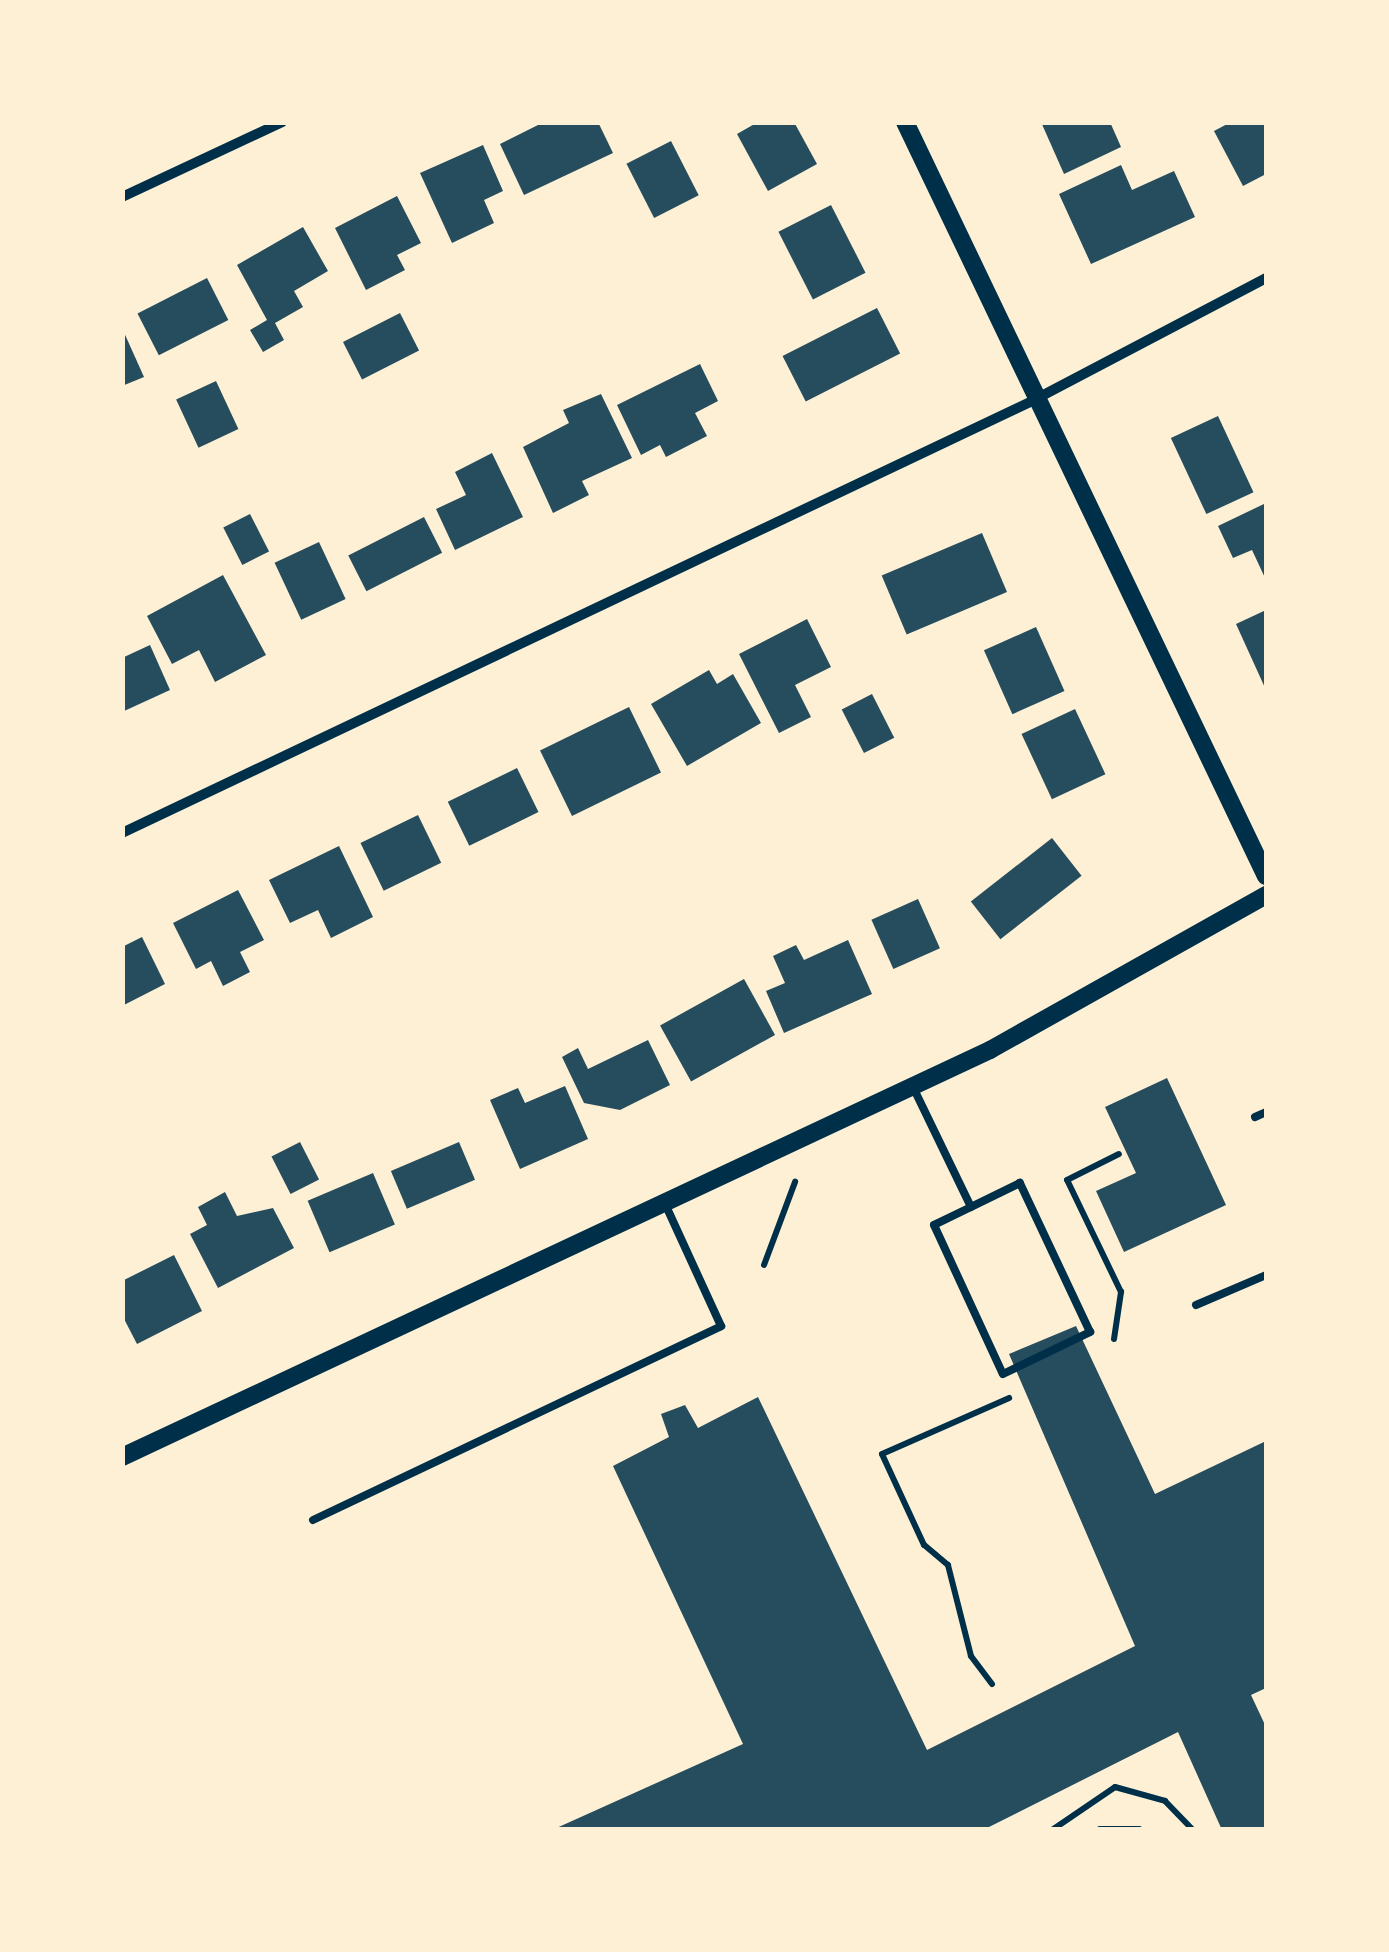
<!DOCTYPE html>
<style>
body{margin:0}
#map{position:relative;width:1389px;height:1952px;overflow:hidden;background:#fdf0d5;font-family:"DejaVu Sans",sans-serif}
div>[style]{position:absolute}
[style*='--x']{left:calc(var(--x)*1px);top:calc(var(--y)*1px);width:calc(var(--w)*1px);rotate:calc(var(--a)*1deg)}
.building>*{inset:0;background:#264d5e;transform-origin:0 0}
.path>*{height:6px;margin:-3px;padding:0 3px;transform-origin:3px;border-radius:3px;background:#003049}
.service>*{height:8px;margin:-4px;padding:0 4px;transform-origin:4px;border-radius:4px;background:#003049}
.minor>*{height:10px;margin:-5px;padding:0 5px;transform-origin:5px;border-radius:5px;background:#003049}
.tertiary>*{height:18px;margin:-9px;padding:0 9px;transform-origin:9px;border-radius:9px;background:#003049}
span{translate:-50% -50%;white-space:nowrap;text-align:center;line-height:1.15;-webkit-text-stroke:9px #fdf0d5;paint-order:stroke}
.frame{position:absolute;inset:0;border:125px solid #fdf0d5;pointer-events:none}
</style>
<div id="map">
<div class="building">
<div style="clip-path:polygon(544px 122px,598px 122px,613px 153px,524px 195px,500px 144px)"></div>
<div style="clip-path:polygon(758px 122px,794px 122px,817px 164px,768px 191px,737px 134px)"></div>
<div style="clip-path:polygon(1041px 122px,1110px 122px,1121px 147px,1064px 174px)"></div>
<div style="clip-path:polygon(1231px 122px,1266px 122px,1266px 174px,1243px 186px,1214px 131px)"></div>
<div style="left:671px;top:141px;width:61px;height:50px;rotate:63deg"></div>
<div style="clip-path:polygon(483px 145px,503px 191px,484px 200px,494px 223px,452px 243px,420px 173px)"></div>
<div style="clip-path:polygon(1121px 165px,1132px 190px,1174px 171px,1195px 217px,1091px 264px,1059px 194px)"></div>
<div style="clip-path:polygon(397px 196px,421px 243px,397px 255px,405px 270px,366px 290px,335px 228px)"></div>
<div style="left:831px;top:205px;width:76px;height:59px;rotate:63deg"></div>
<div style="clip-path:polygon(303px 227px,328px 271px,294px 291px,303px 307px,275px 323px,284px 340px,263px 352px,250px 330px,267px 320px,237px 265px)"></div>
<div style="left:207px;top:278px;width:47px;height:78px;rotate:63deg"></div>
<div style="left:877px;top:308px;width:51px;height:106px;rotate:63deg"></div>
<div style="left:400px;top:313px;width:42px;height:64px;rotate:63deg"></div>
<div style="clip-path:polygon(122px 328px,144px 377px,122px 386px)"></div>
<div style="clip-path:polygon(700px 364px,718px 401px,695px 413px,707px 436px,666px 457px,660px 445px,641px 455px,617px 405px)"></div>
<div style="left:216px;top:381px;width:53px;height:44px;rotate:65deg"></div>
<div style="clip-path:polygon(601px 394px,632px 458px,582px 481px,589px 495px,553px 513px,523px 447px,569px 423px,563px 410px)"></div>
<div style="left:1218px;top:416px;width:84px;height:52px;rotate:65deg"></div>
<div style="clip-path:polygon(492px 453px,523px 517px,455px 550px,436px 509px,466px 495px,455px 472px)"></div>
<div style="clip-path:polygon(1266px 503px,1266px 580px,1252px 550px,1233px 558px,1218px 526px)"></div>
<div style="left:250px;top:514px;width:42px;height:30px;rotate:63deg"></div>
<div style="left:424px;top:517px;width:40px;height:85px;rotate:63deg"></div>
<div style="left:982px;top:533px;width:64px;height:109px;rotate:67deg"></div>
<div style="left:319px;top:542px;width:63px;height:49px;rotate:65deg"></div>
<div style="clip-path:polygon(223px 575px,266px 655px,215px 682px,199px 650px,172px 664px,147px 616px)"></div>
<div style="clip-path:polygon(1266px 610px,1266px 690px,1236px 624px)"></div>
<div style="clip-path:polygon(807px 619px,831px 667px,795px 685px,811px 717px,779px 733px,739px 654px)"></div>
<div style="left:1036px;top:627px;width:70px;height:57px;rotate:66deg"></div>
<div style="clip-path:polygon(150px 645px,170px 690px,122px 712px,122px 658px)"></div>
<div style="clip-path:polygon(709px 670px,717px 684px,733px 674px,761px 723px,687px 766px,651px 704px)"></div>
<div style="left:872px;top:694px;width:49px;height:34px;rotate:63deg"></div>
<div style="left:629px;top:707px;width:73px;height:99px;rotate:64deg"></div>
<div style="left:1075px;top:709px;width:72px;height:59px;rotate:65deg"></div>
<div style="left:517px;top:768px;width:49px;height:77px;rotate:64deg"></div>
<div style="left:418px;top:815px;width:53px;height:64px;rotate:64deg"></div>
<div style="left:1052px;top:838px;width:48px;height:103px;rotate:52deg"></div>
<div style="clip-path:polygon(339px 846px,373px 917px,331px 938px,318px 910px,290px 923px,269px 880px)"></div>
<div style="clip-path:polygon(238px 890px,264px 940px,240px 952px,250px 972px,223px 986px,211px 961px,196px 969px,173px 923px)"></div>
<div style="left:918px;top:899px;width:54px;height:51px;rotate:66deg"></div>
<div style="clip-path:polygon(142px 937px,165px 984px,122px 1006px,122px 947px)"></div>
<div style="clip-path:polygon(848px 940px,872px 994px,784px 1033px,766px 991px,785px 983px,773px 956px,796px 945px,804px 960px)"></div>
<div style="left:744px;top:979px;width:64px;height:96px;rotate:61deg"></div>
<div style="clip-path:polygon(648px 1040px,670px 1085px,620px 1110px,584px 1103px,562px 1057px,578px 1048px,588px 1069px)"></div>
<div style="clip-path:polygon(1167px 1078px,1226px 1205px,1124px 1252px,1096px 1191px,1136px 1173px,1105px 1107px)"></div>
<div style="clip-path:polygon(565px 1086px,588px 1139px,520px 1169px,490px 1100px,518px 1088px,525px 1103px)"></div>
<div style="left:300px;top:1142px;width:42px;height:32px;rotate:63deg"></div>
<div style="left:459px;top:1142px;width:41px;height:74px;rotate:67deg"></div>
<div style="left:373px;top:1173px;width:56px;height:71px;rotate:67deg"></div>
<div style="clip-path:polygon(225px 1192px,237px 1216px,273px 1208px,294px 1248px,218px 1288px,190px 1234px,207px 1225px,198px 1207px)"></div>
<div style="clip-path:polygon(174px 1255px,202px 1311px,137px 1344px,122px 1315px,122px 1281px)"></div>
<div style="clip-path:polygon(1076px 1326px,1155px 1494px,1266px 1441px,1266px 1688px,1251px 1695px,1266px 1727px,1266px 1830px,1222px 1830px,1178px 1732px,983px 1830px,552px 1830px,743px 1744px,613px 1466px,669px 1437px,661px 1414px,685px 1405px,698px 1428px,758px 1397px,927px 1750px,1135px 1646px,1009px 1354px)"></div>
</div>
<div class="path">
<div style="--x:764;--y:1265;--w:89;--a:-69.5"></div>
<div style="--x:1114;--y:1339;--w:48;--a:-81.5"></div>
<div style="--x:1121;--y:1292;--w:124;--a:-115.7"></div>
<div style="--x:1067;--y:1180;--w:58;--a:-26.6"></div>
<div style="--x:992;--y:1684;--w:35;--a:-127"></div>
<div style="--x:971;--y:1656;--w:94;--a:-104.2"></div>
<div style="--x:948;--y:1565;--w:31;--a:-140"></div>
<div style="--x:924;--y:1545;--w:100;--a:-114.8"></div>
<div style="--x:882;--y:1454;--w:139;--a:-23.8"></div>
<div style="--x:1052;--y:1830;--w:76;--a:-34.3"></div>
<div style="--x:1115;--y:1787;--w:52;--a:15.6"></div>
<div style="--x:1165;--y:1801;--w:40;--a:46"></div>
</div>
<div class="service">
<div style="--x:913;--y:1087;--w:133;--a:64.2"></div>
<div style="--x:971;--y:1207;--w:41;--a:154.1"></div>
<div style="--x:934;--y:1225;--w:164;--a:65.2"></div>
<div style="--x:1003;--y:1374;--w:97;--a:-25.8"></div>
<div style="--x:1090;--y:1332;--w:165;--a:-115.2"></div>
<div style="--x:1020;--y:1183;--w:55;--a:153.9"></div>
<div style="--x:1255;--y:1117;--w:12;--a:-24"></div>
<div style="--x:1196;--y:1305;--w:76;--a:-23.2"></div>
<div style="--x:313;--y:1520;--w:452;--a:-25.4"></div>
<div style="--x:721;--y:1326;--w:132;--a:-114.6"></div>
<div style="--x:1100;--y:1830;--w:39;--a:0"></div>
</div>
<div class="minor">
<div style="--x:122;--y:197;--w:177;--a:-25.1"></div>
<div style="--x:122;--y:833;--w:1007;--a:-25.39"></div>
<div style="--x:1032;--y:401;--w:264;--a:-27.7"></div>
</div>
<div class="tertiary">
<div style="--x:905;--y:122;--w:836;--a:64.42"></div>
<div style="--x:122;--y:1457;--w:959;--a:-25.12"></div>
<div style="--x:990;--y:1050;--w:317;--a:-29.3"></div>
</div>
<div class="frame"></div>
</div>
